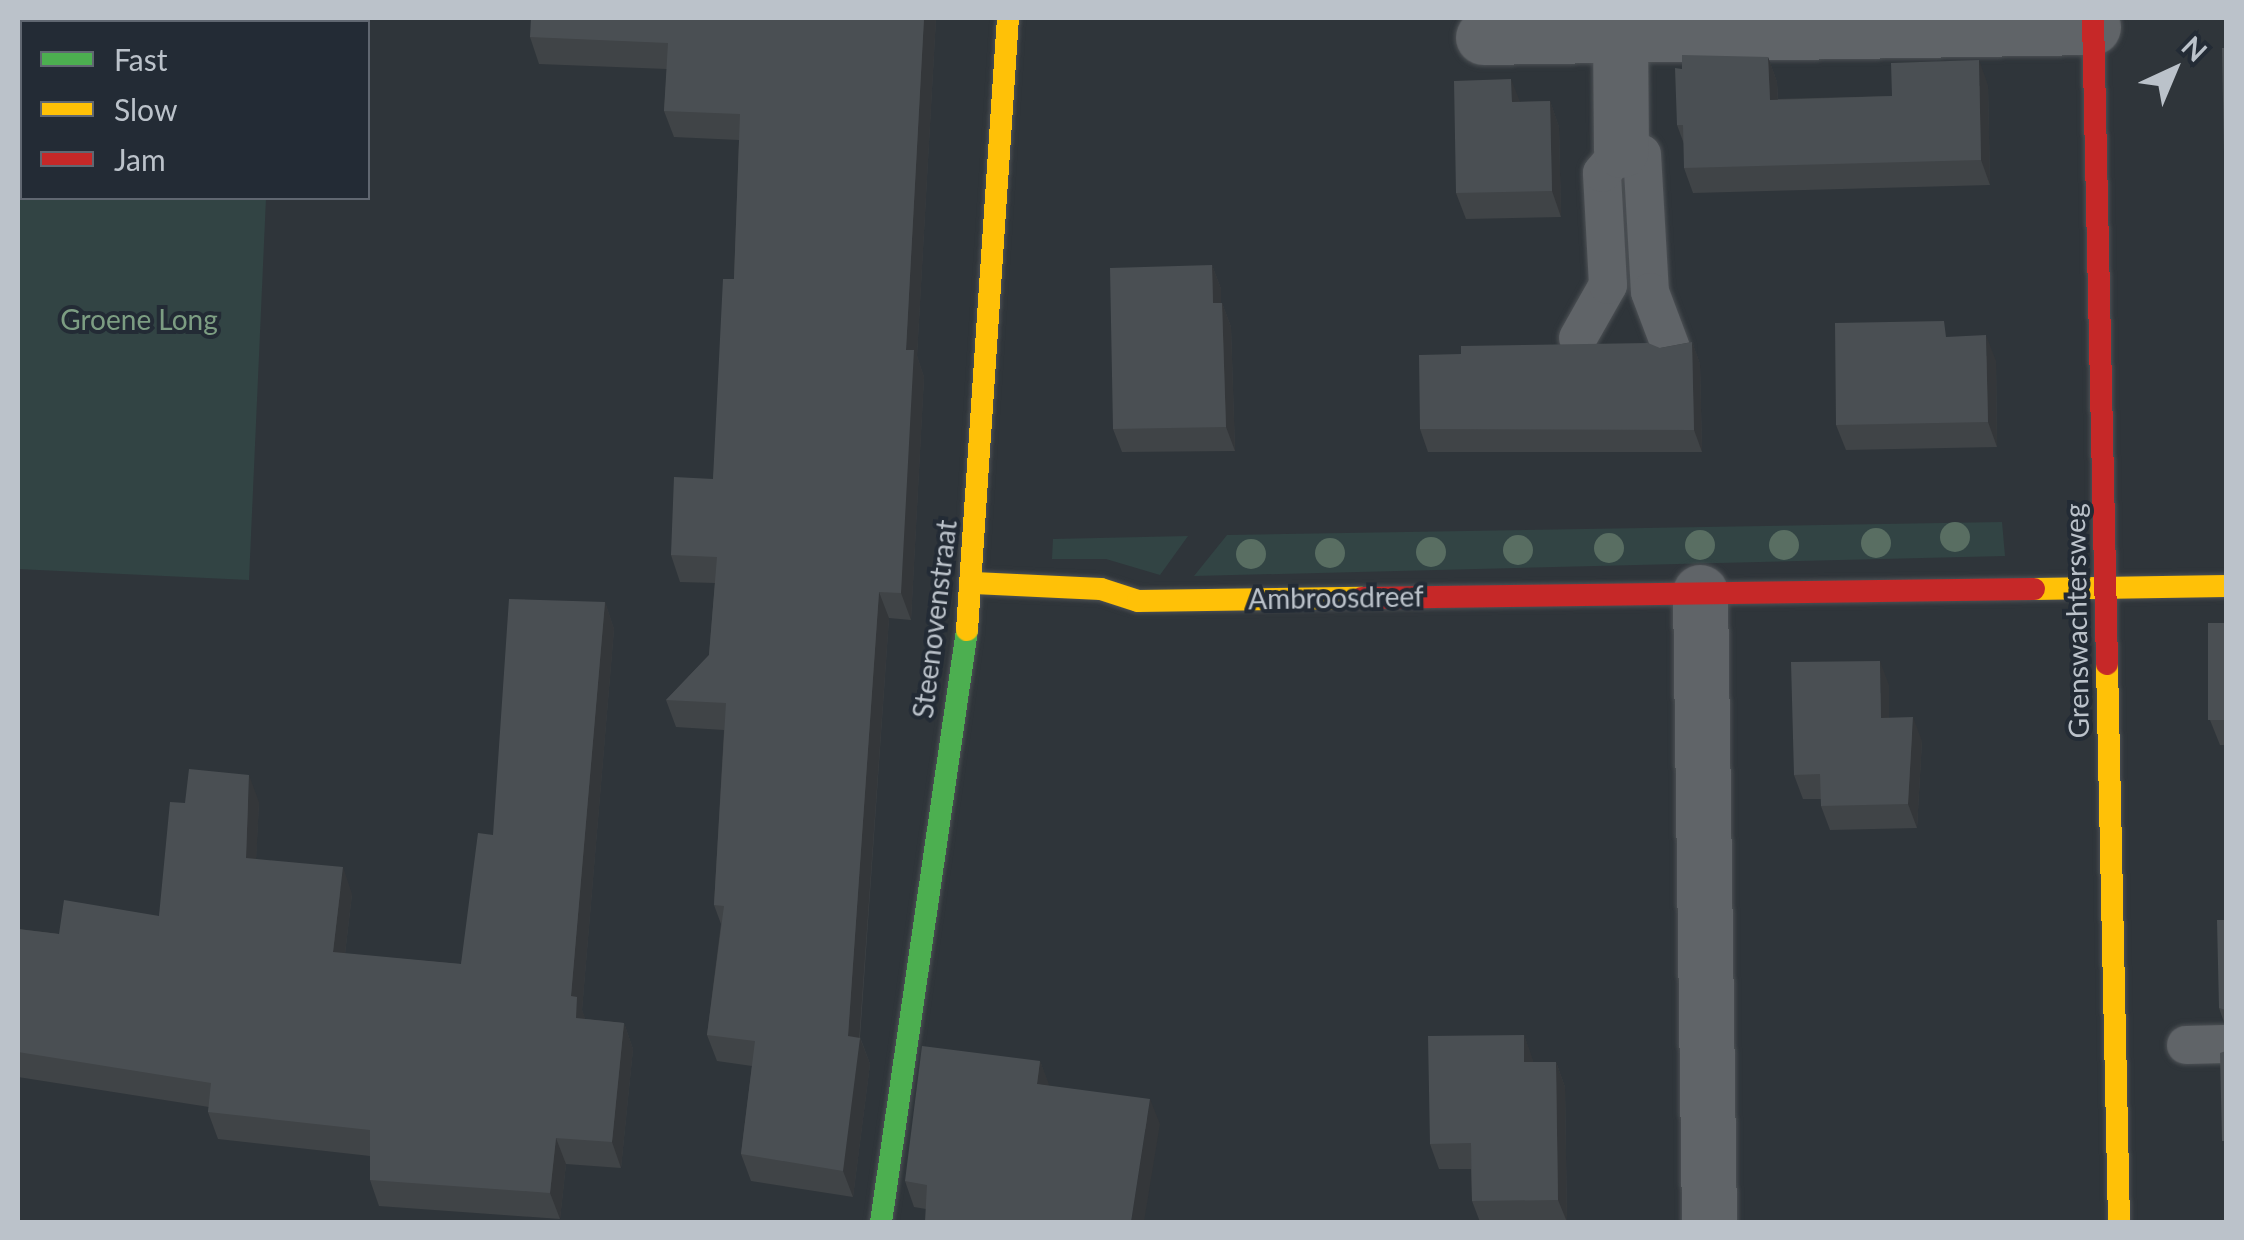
<!DOCTYPE html>
<style>
body{margin:0}
#map{position:relative;width:2244px;height:1240px;overflow:hidden;background:#2f353a;font-family:Lato,sans-serif}
div>[style]{position:absolute}
[style*='--x']{left:calc(var(--x)*1px);top:calc(var(--y)*1px);width:calc(var(--w)*1px);rotate:calc(var(--a)*1deg)}
.green>*{inset:0;background:#324444}
.roads{filter:drop-shadow(0 0 2px #4d5155) drop-shadow(0 0 2px #4d5155)}
.lane>*{height:38px;margin:-19px;padding:0 19px;transform-origin:19px;border-radius:19px;background:#606468}
.street>*{height:55px;margin:-27.5px;padding:0 27.5px;transform-origin:27.5px;border-radius:27.5px;background:#606468}
.fast>*{height:22px;margin:-11px;padding:0 11px;transform-origin:11px;border-radius:11px;background:#4caf50}
.slow>*{height:22px;margin:-11px;padding:0 11px;transform-origin:11px;border-radius:11px;background:#ffc107}
.jam>*{height:22px;margin:-11px;padding:0 11px;transform-origin:11px;border-radius:11px;background:#c62828}
.trees>*{width:30px;height:30px;margin:-15px;border-radius:50%;background:#596e62}
.wall>*{inset:0;background:#404447}
.shaded-wall>*{inset:0;background:#34373a}
.building>*{inset:0;background:#4a4f53;transform-origin:0 0}
span{translate:-50% -50%;white-space:nowrap;text-align:center;line-height:1.15;-webkit-text-stroke:8px #232b35;paint-order:stroke}
.park-label{font-size:28px;color:#7c9d82}
.street-label{font-size:28px;color:#bbc2ca}
.frame{position:absolute;inset:0;border:20px solid #bbc2ca;pointer-events:none}
.legend{position:absolute;left:20px;top:20px;width:350px;height:180px;box-sizing:border-box;background:#232b35;border:2px solid #606771;margin:0;padding:12px 18px;list-style:none;font-size:30px;color:#bbc2ca}
.legend li{display:flex;align-items:center;gap:20px;height:50px}
.legend b{width:50px;border:2px solid #606771}
.north{position:absolute;left:2124px;top:20px;width:100px;height:100px;-webkit-text-stroke:8px #232b35;paint-order:stroke;rotate:44deg;font-size:28px;font-weight:700;line-height:40px;text-align:center;color:#bbc2ca}
.north::after{content:'';display:block;margin:auto;width:35px;height:45px;background:#bbc2ca;clip-path:polygon(50% 0,100% 100%,50% 72%,0 100%)}
</style>
<div id="map">
<div class="green">
<div style="clip-path:polygon(18px 18px,275px 18px,22px 22px,22px 198px,266px 198px,249px 580px,18px 569px)"></div>
<div style="clip-path:polygon(2002px 522px,2005px 556px,1194px 576px,1227px 535px)"></div>
<div style="clip-path:polygon(1188px 536px,1160px 575px,1106px 559px,1052px 559px,1053px 539px)"></div>
</div>
<div class="roads">
<div class="lane">
<div style="--x:1578;--y:338;--w:61;--a:-60.5"></div>
<div style="--x:1608;--y:285;--w:112;--a:-93.1"></div>
<div style="--x:1602;--y:173;--w:30;--a:-50"></div>
<div style="--x:1621;--y:150;--w:21;--a:11"></div>
<div style="--x:1642;--y:154;--w:138;--a:86.7"></div>
<div style="--x:1650;--y:292;--w:60;--a:69.4"></div>
<div style="--x:2186;--y:1045;--w:40;--a:-1.4"></div>
</div>
<div class="street">
<div style="--x:1620;--y:34;--w:116;--a:89.5"></div>
<div style="--x:1483;--y:37;--w:610;--a:-0.94"></div>
<div style="--x:1700;--y:592;--w:628;--a:89.18"></div>
</div>
<div class="fast">
<div style="--x:881;--y:1222;--w:598;--a:-81.73"></div>
</div>
<div class="slow">
<div style="--x:974;--y:583;--w:127;--a:2.7"></div>
<div style="--x:1101;--y:589;--w:39;--a:18"></div>
<div style="--x:1138;--y:601;--w:224;--a:-0.8"></div>
<div style="--x:2034;--y:589;--w:192;--a:-0.9"></div>
<div style="--x:967;--y:630;--w:613;--a:-86.17"></div>
<div style="--x:2107;--y:664;--w:558;--a:88.77"></div>
</div>
<div class="jam">
<div style="--x:2093;--y:18;--w:646;--a:88.76"></div>
<div style="--x:1362;--y:598;--w:672;--a:-0.77"></div>
</div>
</div>
<div class="trees">
<div style="left:1955px;top:537px"></div>
<div style="left:1876px;top:543px"></div>
<div style="left:1700px;top:545px"></div>
<div style="left:1784px;top:545px"></div>
<div style="left:1609px;top:548px"></div>
<div style="left:1518px;top:550px"></div>
<div style="left:1431px;top:552px"></div>
<div style="left:1330px;top:553px"></div>
<div style="left:1251px;top:554px"></div>
</div>
<div class="wall">
<div style="clip-path:polygon(936px 18px,917px 356px,924px 377px,911px 620px,889px 618px,860px 1037px,870px 1064px,853px 1197px,751px 1181px,741px 1154px,752px 1066px,717px 1061px,707px 1035px,721px 924px,714px 905px,724px 730px,676px 727px,666px 700px,709px 655px,715px 583px,680px 582px,671px 555px,713px 479px,734px 279px,739px 140px,674px 137px,664px 111px,667px 69px,539px 64px,530px 37px)"></div>
<div style="clip-path:polygon(1768px 57px,1777px 82px,1778px 99px,1892px 96px,1988px 85px,1990px 185px,1693px 193px,1684px 168px,1684px 144px,1677px 125px,1682px 69px)"></div>
<div style="clip-path:polygon(1550px 101px,1559px 127px,1561px 217px,1466px 219px,1456px 193px,1520px 102px)"></div>
<div style="clip-path:polygon(1212px 265px,1221px 289px,1221px 303px,1222px 303px,1231px 327px,1235px 451px,1122px 452px,1113px 429px)"></div>
<div style="clip-path:polygon(1950px 337px,1996px 361px,1997px 447px,1846px 450px,1836px 425px)"></div>
<div style="clip-path:polygon(1692px 342px,1700px 364px,1702px 452px,1428px 452px,1420px 429px,1660px 348px)"></div>
<div style="clip-path:polygon(605px 602px,614px 629px,582px 1010px,585px 1019px,624px 1023px,633px 1049px,621px 1168px,566px 1164px,560px 1219px,379px 1206px,370px 1180px,370px 1156px,218px 1139px,208px 1112px,209px 1107px,18px 1077px,18px 929px,59px 934px,159px 916px,185px 803px,259px 802px,256px 859px,352px 894px,345px 954px,461px 964px,493px 835px)"></div>
<div style="clip-path:polygon(2226px 623px,2226px 745px,2220px 745px,2210px 720px)"></div>
<div style="clip-path:polygon(1889px 685px,1889px 718px,1922px 741px,1917px 828px,1830px 830px,1821px 806px,1821px 799px,1803px 799px,1794px 775px)"></div>
<div style="clip-path:polygon(2226px 920px,2226px 1022px,2224px 1022px,2219px 1008px)"></div>
<div style="clip-path:polygon(1524px 1035px,1533px 1062px,1556px 1062px,1565px 1087px,1567px 1222px,1480px 1222px,1472px 1201px,1471px 1169px,1439px 1169px,1430px 1144px)"></div>
<div style="clip-path:polygon(1040px 1061px,1049px 1086px,1160px 1124px,926px 1209px,914px 1207px,905px 1181px)"></div>
</div>
<div class="shaded-wall">
<div style="clip-path:polygon(924px 18px,936px 18px,917px 356px,924px 377px,911px 620px,901px 593px,906px 350px)"></div>
<div style="clip-path:polygon(1768px 57px,1777px 82px,1779px 124px,1770px 100px)"></div>
<div style="clip-path:polygon(1979px 60px,1988px 85px,1990px 185px,1981px 160px)"></div>
<div style="clip-path:polygon(1511px 79px,1521px 104px,1512px 102px)"></div>
<div style="clip-path:polygon(1550px 101px,1559px 127px,1561px 217px,1552px 191px)"></div>
<div style="clip-path:polygon(1212px 265px,1221px 289px,1221px 327px,1213px 303px)"></div>
<div style="clip-path:polygon(1222px 303px,1231px 327px,1235px 451px,1226px 427px)"></div>
<div style="clip-path:polygon(1986px 335px,1996px 361px,1997px 447px,1988px 422px)"></div>
<div style="clip-path:polygon(1692px 342px,1700px 364px,1702px 452px,1694px 430px)"></div>
<div style="clip-path:polygon(879px 592px,889px 618px,859px 1042px,860px 1038px,870px 1064px,853px 1197px,843px 1171px,848px 1036px)"></div>
<div style="clip-path:polygon(605px 602px,614px 629px,582px 1010px,587px 1024px,576px 1018px,571px 996px)"></div>
<div style="clip-path:polygon(1880px 661px,1889px 685px,1889px 742px,1881px 718px)"></div>
<div style="clip-path:polygon(1913px 717px,1922px 741px,1917px 828px,1908px 804px)"></div>
<div style="clip-path:polygon(249px 775px,259px 802px,255px 884px,246px 858px)"></div>
<div style="clip-path:polygon(343px 867px,352px 894px,342px 979px,333px 952px)"></div>
<div style="clip-path:polygon(624px 1023px,633px 1049px,621px 1168px,612px 1142px)"></div>
<div style="clip-path:polygon(1524px 1035px,1533px 1060px,1533px 1087px,1524px 1062px)"></div>
<div style="clip-path:polygon(1040px 1061px,1050px 1087px,1037px 1084px)"></div>
<div style="clip-path:polygon(1556px 1062px,1565px 1087px,1567px 1222px,1558px 1200px)"></div>
<div style="clip-path:polygon(1150px 1099px,1160px 1124px,1144px 1222px,1131px 1222px)"></div>
<div style="clip-path:polygon(556px 1138px,566px 1164px,560px 1219px,550px 1193px)"></div>
</div>
<div class="building">
<div style="clip-path:polygon(531px 18px,924px 18px,906px 350px,914px 350px,901px 593px,879px 592px,848px 1036px,860px 1038px,843px 1171px,741px 1154px,755px 1041px,707px 1035px,724px 906px,714px 905px,726px 703px,666px 700px,709px 655px,717px 557px,671px 555px,674px 477px,713px 479px,723px 279px,734px 279px,740px 114px,664px 111px,668px 43px,530px 37px)"></div>
<div style="clip-path:polygon(2222px 48px,2226px 48px,2226px 153px,2224px 153px)"></div>
<div style="clip-path:polygon(1682px 55px,1768px 57px,1770px 100px,1892px 96px,1891px 63px,1979px 60px,1981px 160px,1684px 168px,1683px 125px,1677px 125px,1675px 68px,1682px 69px)"></div>
<div style="clip-path:polygon(1511px 79px,1512px 102px,1550px 101px,1552px 191px,1456px 193px,1454px 81px)"></div>
<div style="clip-path:polygon(1212px 265px,1213px 303px,1222px 303px,1226px 427px,1113px 429px,1110px 268px)"></div>
<div style="clip-path:polygon(1944px 321px,1946px 337px,1986px 335px,1988px 422px,1836px 425px,1835px 323px)"></div>
<div style="clip-path:polygon(1692px 342px,1694px 430px,1420px 429px,1419px 355px,1461px 354px,1461px 346px,1648px 343px,1660px 348px)"></div>
<div style="clip-path:polygon(509px 599px,605px 602px,571px 996px,577px 997px,576px 1018px,624px 1023px,612px 1142px,556px 1138px,550px 1193px,370px 1180px,370px 1130px,208px 1112px,211px 1083px,18px 1052px,18px 929px,59px 934px,64px 900px,159px 916px,170px 802px,185px 803px,189px 769px,249px 775px,246px 858px,343px 867px,333px 952px,461px 964px,478px 833px,493px 835px)"></div>
<div style="left:2208px;top:623px;width:18px;height:97px"></div>
<div style="clip-path:polygon(1880px 661px,1881px 718px,1913px 717px,1908px 804px,1821px 806px,1820px 774px,1794px 775px,1791px 662px)"></div>
<div style="clip-path:polygon(2217px 920px,2226px 920px,2226px 1010px,2219px 1008px)"></div>
<div style="clip-path:polygon(1524px 1035px,1524px 1062px,1556px 1062px,1558px 1200px,1472px 1201px,1471px 1143px,1430px 1144px,1428px 1036px)"></div>
<div style="clip-path:polygon(922px 1046px,1040px 1061px,1037px 1084px,1150px 1099px,1131px 1222px,925px 1222px,927px 1185px,905px 1181px)"></div>
<div style="clip-path:polygon(2226px 1051px,2226px 1141px,2222px 1141px,2220px 1053px)"></div>
</div>
<div class="park-label">
<span style="left:139px;top:319px">Groene Long</span>
</div>
<div class="street-label">
<span style="left:1336px;top:597px;rotate:-1deg">Ambroosdreef</span>
<span style="left:934px;top:619px;rotate:-83deg">Steenovenstraat</span>
<span style="left:2076px;top:621px;rotate:-91deg">Grenswachtersweg</span>
</div>
<div class="frame"></div>
<ul class="legend">
<li><b style="height:12px;background:#4caf50"></b>Fast</li>
<li><b style="height:12px;background:#ffc107"></b>Slow</li>
<li><b style="height:12px;background:#c62828"></b>Jam</li>
</ul>
<div class="north">N</div>
</div>
